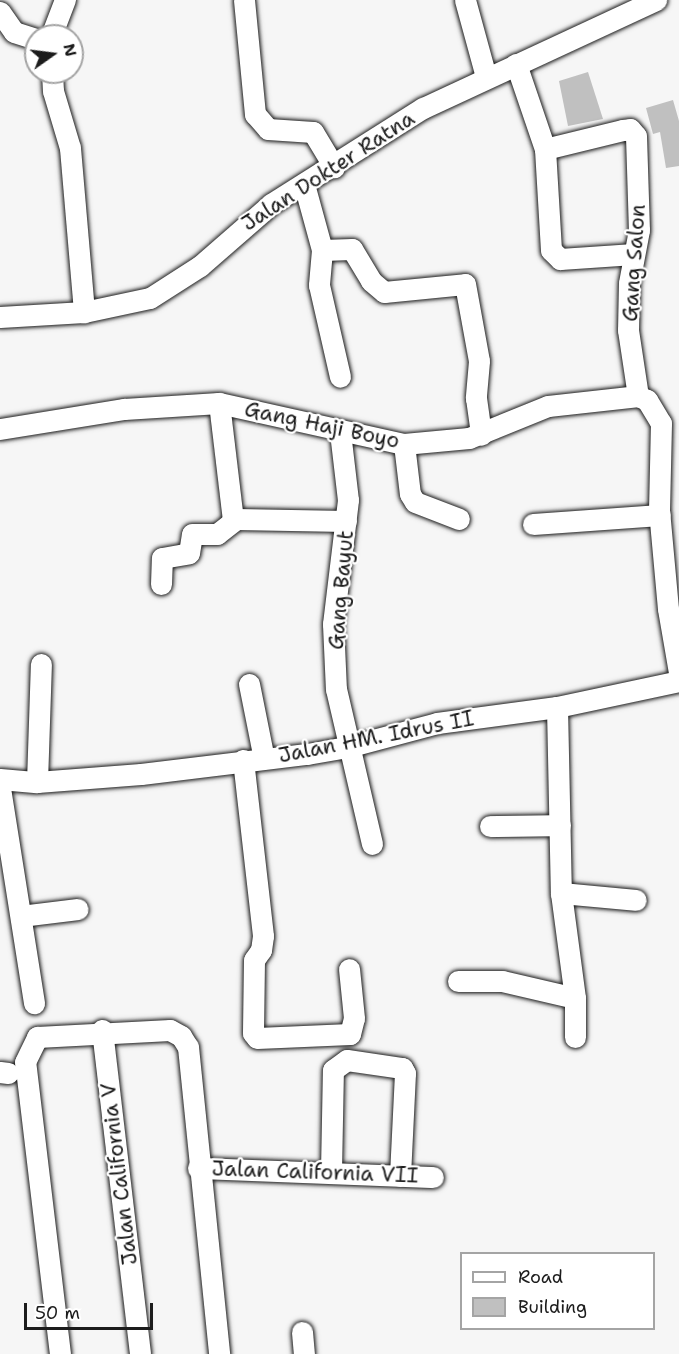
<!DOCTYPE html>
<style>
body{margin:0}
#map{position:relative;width:679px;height:1354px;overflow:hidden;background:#f6f6f6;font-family:"Shantell Sans",sans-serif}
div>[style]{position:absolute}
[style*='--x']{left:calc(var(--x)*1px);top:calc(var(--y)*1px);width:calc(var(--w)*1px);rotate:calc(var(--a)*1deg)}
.building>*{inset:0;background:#c0c0c0}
.roads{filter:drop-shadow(0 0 2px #1c1c1c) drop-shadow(0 0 2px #1c1c1c)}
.minor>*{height:21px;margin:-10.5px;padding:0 10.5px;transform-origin:10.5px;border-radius:10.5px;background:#fff}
span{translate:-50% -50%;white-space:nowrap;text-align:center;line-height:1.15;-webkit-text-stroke:4.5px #fff;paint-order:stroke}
.street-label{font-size:21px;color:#1c1c1c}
.legend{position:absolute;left:460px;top:1252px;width:195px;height:78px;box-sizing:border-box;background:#fff;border:2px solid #a4a4a4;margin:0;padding:8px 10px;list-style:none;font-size:18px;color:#1c1c1c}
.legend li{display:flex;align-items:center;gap:12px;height:30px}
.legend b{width:30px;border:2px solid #a4a4a4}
.north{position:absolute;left:24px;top:24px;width:60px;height:60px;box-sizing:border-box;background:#fff;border:2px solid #a4a4a4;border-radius:50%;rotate:76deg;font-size:16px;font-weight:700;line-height:24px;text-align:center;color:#1c1c1c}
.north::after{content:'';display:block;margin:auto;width:21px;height:27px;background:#1c1c1c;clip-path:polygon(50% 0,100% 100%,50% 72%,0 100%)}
.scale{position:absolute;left:24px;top:1303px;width:129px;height:27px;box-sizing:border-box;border:3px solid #1c1c1c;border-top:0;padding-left:8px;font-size:18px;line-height:21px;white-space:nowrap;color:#1c1c1c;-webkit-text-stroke:4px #fff;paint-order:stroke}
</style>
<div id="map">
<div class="building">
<div style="clip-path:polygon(588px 72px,603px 119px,568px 126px,559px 81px)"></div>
<div style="clip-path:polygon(673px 100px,679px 121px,679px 166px,666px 168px,660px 132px,653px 134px,646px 108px)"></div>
</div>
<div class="roads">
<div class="minor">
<div style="--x:244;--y:0;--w:115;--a:84.5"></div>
<div style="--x:255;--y:114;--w:20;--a:49"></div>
<div style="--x:268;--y:129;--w:45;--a:3.8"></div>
<div style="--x:313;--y:132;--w:41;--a:59"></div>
<div style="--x:465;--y:0;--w:80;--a:74.7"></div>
<div style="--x:0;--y:12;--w:24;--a:55"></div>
<div style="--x:14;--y:32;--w:23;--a:18"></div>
<div style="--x:51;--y:36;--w:39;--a:-69"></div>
<div style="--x:516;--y:64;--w:90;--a:71.2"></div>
<div style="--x:545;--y:149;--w:80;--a:-13.7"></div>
<div style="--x:623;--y:130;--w:7;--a:-8"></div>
<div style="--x:630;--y:129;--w:9;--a:49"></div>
<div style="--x:636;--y:136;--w:94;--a:88.2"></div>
<div style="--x:639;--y:230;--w:54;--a:100.7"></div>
<div style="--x:629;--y:283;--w:47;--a:91.2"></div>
<div style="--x:628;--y:330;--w:67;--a:81.4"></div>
<div style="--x:52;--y:72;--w:19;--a:87"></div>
<div style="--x:53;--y:91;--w:59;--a:73.4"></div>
<div style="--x:70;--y:148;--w:165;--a:85.1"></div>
<div style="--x:545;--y:149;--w:101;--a:86.6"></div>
<div style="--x:551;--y:250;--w:13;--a:45"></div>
<div style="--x:560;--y:259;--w:74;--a:-3.9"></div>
<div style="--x:304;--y:184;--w:68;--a:74.7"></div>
<div style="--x:322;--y:250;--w:30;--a:-2"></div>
<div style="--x:352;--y:249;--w:37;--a:59"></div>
<div style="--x:371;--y:281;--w:17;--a:40"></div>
<div style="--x:384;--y:292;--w:81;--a:-5.6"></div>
<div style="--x:465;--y:284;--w:78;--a:79.7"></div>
<div style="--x:479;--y:361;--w:37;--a:95"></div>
<div style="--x:476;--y:398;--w:37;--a:82"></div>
<div style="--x:322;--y:250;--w:35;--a:95"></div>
<div style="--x:319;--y:285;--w:94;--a:77.1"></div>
<div style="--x:0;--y:317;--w:84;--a:-3.4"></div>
<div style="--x:84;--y:312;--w:67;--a:-12"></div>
<div style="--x:150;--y:298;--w:59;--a:-32.6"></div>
<div style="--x:200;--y:266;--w:94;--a:-41.1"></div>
<div style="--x:271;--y:204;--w:180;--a:-32.3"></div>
<div style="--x:423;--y:108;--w:257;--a:-24.9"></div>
<div style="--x:219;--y:403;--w:118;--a:83.2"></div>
<div style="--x:0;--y:429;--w:126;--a:-9.2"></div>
<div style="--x:124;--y:409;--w:95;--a:-3.6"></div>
<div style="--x:219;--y:403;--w:189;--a:12.5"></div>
<div style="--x:404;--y:444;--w:65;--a:-5.3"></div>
<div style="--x:469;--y:438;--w:85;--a:-22.1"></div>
<div style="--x:548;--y:406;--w:91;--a:-6.3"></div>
<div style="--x:638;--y:396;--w:10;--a:24"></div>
<div style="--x:647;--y:400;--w:27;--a:59"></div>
<div style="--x:661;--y:423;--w:87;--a:91.3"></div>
<div style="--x:659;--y:510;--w:99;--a:84.8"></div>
<div style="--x:668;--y:609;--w:65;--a:80.2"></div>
<div style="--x:340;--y:432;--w:68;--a:83.3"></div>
<div style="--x:348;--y:500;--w:125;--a:96.9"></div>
<div style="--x:333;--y:624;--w:65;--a:87.4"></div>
<div style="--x:336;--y:689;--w:159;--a:76.9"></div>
<div style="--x:404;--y:444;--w:50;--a:83.2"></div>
<div style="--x:410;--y:494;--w:9;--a:58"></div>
<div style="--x:415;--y:502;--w:47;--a:21.1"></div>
<div style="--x:533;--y:524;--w:127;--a:-4.1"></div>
<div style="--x:161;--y:584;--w:26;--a:-88"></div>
<div style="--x:162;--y:558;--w:27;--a:-10"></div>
<div style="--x:189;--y:553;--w:19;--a:-81"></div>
<div style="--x:192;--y:534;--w:25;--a:0"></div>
<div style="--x:217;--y:534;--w:24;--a:-38"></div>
<div style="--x:236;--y:519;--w:110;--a:1"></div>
<div style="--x:249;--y:684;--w:76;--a:78.7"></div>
<div style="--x:557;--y:707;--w:186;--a:88.8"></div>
<div style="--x:561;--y:893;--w:106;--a:82.4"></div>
<div style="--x:575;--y:998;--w:39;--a:90"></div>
<div style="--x:243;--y:760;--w:177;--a:83.5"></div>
<div style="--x:263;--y:936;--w:14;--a:98"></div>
<div style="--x:261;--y:950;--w:12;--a:125"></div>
<div style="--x:254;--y:960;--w:73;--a:90.8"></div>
<div style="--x:253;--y:1033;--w:6;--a:51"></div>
<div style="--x:257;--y:1038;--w:93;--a:-2.5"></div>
<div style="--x:350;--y:1034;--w:16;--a:-76"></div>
<div style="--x:354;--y:1018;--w:49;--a:-95.8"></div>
<div style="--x:0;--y:779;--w:37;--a:5"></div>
<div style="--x:37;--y:782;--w:104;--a:-4.4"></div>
<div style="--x:141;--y:774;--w:167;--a:-6.9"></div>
<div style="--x:307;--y:754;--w:41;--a:-9.9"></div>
<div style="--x:347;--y:747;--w:93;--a:-14.9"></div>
<div style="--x:437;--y:723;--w:121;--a:-7.6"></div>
<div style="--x:557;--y:707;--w:125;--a:-12"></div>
<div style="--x:37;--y:782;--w:118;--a:-88.1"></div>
<div style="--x:0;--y:788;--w:218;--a:81"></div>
<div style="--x:490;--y:826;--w:70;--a:-0.8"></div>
<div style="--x:561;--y:893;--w:75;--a:5.3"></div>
<div style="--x:21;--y:916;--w:57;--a:-7"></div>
<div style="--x:458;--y:981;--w:44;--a:0"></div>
<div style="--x:502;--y:981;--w:75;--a:13.1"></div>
<div style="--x:102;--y:1030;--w:326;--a:83.3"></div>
<div style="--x:0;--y:1072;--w:8;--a:7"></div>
<div style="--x:198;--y:1168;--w:235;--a:2.2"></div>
<div style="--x:331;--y:1171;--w:101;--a:-88.9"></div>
<div style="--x:333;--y:1070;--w:17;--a:-36"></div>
<div style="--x:347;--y:1060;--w:56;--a:8.3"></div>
<div style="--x:402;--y:1068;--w:6;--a:59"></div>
<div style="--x:405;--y:1073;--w:103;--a:92.8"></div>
<div style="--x:302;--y:1332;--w:22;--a:85"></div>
<div style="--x:60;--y:1354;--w:294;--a:-96.8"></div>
<div style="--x:25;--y:1062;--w:28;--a:-64"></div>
<div style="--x:37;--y:1037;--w:133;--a:-3"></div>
<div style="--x:170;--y:1030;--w:13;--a:29"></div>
<div style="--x:181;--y:1036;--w:13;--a:58"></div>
<div style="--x:188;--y:1047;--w:309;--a:84.2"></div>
</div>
</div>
<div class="street-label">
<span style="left:328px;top:171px;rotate:-33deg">Jalan Dokter Ratna</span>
<span style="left:634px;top:263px;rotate:-86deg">Gang Salon</span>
<span style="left:322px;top:425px;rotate:12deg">Gang Haji Boyo</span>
<span style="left:341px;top:590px;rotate:-85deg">Gang Bayut</span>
<span style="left:376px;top:737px;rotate:-11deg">Jalan HM. Idrus II</span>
<span style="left:315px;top:1172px;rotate:2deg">Jalan California VII</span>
<span style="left:119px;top:1174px;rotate:-97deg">Jalan California V</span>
</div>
<ul class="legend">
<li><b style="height:8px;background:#fff"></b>Road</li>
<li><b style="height:16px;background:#c0c0c0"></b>Building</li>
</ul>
<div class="north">N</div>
<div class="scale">50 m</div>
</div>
